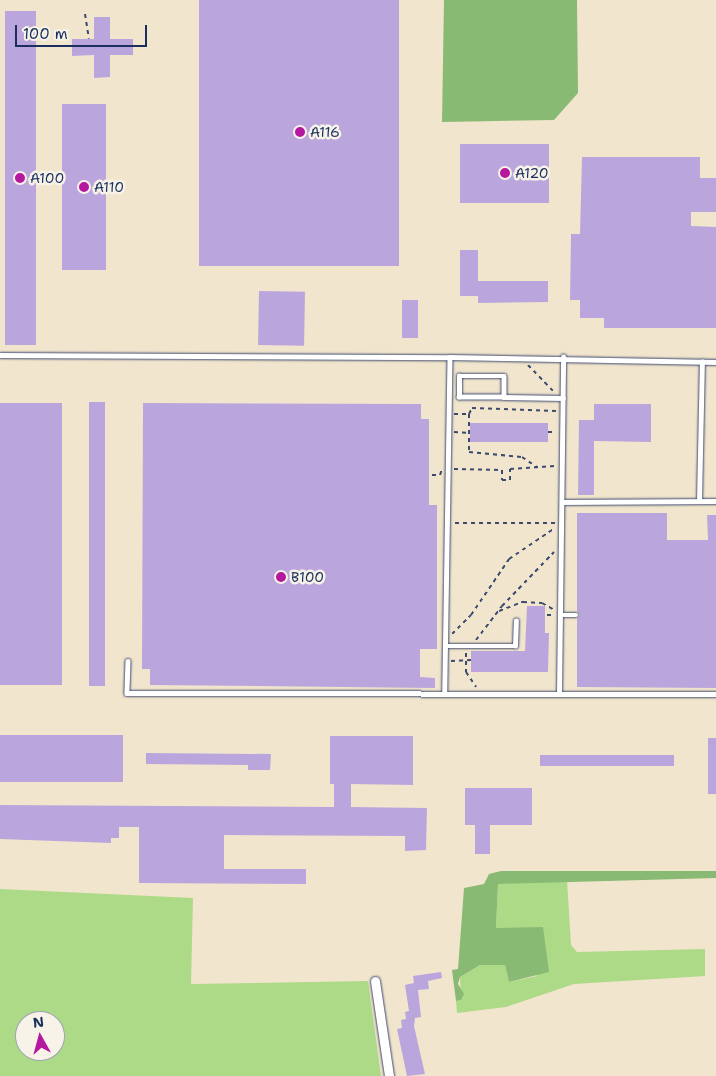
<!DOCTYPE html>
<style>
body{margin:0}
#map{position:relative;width:716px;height:1076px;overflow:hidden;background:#f2e5cd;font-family:"Shantell Sans",sans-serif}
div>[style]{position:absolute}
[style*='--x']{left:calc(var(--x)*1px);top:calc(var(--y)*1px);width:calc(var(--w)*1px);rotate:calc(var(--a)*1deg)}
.green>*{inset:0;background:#acda87}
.forest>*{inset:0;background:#89ba74}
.building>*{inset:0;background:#baa6dd;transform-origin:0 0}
.path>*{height:2px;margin-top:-1px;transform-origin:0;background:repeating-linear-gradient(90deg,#3b4a6f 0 4px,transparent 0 8px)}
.roads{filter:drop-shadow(0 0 1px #3b4a6f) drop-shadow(0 0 1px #3b4a6f)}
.lane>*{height:4.5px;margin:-2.25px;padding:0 2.25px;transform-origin:2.25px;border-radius:2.25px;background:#fff}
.street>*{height:9px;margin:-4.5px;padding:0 4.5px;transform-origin:4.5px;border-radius:4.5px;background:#fff}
.dots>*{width:14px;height:14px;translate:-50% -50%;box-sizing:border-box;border:2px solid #f7f3e8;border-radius:50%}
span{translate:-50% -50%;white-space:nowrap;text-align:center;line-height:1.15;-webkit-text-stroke:5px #f7f3e8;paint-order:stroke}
.poi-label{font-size:14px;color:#1b2f5e}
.left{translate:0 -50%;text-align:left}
.north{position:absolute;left:15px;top:1011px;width:50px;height:50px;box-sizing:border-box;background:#f7f3e8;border:1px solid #9fa5b1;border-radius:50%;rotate:353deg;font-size:14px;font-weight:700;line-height:20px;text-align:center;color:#1b2f5e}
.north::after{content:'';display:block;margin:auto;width:18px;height:22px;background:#b5179e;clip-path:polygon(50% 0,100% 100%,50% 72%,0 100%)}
.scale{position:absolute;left:15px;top:25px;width:132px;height:22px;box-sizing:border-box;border:2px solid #1b2f5e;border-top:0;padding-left:6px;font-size:15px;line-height:18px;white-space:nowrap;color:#1b2f5e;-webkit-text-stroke:4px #f7f3e8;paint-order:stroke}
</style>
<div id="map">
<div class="green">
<div style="clip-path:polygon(567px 880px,571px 945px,577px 952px,705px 949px,705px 976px,574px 984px,506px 1007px,457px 1013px,456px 1001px,461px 1000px,460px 977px,480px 965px,505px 965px,509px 982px,537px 976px,496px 928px,498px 884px)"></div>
<div style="clip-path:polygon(evenodd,0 889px,193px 898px,191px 984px,368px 981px,381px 1076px,0 1076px,0 889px,25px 1021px,55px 1021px,55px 1051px,25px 1051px,25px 1021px)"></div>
</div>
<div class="forest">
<div style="clip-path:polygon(444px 0,577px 0,578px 93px,554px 120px,442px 122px)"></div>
<div style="clip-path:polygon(501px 871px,716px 871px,716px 878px,498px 884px,496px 928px,543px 927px,549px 972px,509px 982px,505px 965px,480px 965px,460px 977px,458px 984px,464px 994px,461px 1000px,456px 1001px,452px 970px,458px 969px,464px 888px,484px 884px,489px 874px)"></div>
</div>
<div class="building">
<div style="left:199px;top:0;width:200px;height:266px"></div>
<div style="left:5px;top:11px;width:31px;height:334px"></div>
<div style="clip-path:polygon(94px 17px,110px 17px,110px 39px,133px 39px,133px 55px,110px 55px,110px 77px,94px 78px,94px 55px,72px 56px,72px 39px,94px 39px)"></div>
<div style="left:106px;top:104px;width:166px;height:44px;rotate:90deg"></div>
<div style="left:460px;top:144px;width:89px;height:59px"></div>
<div style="clip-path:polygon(582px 157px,700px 157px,700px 178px,716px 178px,716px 212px,691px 212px,691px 226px,716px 227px,716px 328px,604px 328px,604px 318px,580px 318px,580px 300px,570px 300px,571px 234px,580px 234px)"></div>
<div style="clip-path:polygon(460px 250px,478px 250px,478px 281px,548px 281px,548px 302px,478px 303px,478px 296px,460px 296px)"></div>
<div style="left:259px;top:291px;width:46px;height:54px;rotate:1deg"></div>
<div style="left:402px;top:300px;width:16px;height:38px"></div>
<div style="left:89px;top:402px;width:16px;height:284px"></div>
<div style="left:0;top:403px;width:62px;height:282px"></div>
<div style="clip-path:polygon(143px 403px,421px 404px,421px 419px,429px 419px,429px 505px,437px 505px,437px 649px,420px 649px,420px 677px,435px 678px,435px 688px,150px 685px,150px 669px,142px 669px)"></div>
<div style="clip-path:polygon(594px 404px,651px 404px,651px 442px,594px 441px,594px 495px,578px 495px,579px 420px,594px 420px)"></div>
<div style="left:470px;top:423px;width:78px;height:19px"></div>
<div style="clip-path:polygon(577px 513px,667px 513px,667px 540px,708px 540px,707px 515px,716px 515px,716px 688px,577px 687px,577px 619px,580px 615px,577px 611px)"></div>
<div style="clip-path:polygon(527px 606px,545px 606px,545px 633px,549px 633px,548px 672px,471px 672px,471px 651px,525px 651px)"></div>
<div style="left:0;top:735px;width:123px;height:47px"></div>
<div style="clip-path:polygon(330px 736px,413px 736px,413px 785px,351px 784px,351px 807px,427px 808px,426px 850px,405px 851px,405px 836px,224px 835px,224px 869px,306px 869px,306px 884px,139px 883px,139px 827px,119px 827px,119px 838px,111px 838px,111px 843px,0 839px,0 805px,334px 807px,334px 784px,330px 784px)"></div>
<div style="left:708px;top:738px;width:8px;height:56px"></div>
<div style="clip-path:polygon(146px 753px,271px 754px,270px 770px,248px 770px,248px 765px,146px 764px)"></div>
<div style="left:540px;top:755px;width:134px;height:11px"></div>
<div style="clip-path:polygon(465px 788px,532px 788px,532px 825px,490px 825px,490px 854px,475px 854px,475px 825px,465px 825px)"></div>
<div style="clip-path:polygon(441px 972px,442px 978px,428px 981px,429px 989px,418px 990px,421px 1017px,415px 1018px,414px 1026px,425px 1074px,407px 1076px,397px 1029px,402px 1028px,401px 1020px,406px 1019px,405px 1012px,409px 1011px,405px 985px,414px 983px,413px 976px)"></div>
</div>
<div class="path">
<div style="--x:85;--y:14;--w:25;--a:81"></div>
<div style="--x:528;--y:365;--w:37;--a:46"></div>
<div style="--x:454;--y:414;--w:15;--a:0"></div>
<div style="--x:469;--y:414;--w:7;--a:-63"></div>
<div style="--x:472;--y:408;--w:84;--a:2"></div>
<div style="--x:469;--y:414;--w:38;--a:90"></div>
<div style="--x:469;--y:452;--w:53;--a:5.4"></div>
<div style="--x:522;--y:457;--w:18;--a:34"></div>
<div style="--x:454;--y:432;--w:16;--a:4"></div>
<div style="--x:548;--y:432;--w:8;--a:0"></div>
<div style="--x:454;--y:469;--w:48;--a:1.2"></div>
<div style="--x:502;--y:470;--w:10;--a:90"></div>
<div style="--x:502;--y:480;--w:8;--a:0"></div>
<div style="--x:510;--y:480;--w:11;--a:-90"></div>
<div style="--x:510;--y:469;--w:45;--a:-3.8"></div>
<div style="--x:432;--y:475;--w:8;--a:0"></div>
<div style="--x:440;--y:475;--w:6;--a:-72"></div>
<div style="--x:455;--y:523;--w:100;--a:0"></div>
<div style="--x:499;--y:611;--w:26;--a:-21"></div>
<div style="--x:523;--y:602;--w:19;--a:3"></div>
<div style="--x:542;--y:603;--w:13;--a:29"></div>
<div style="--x:547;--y:615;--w:7;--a:0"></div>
<div style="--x:452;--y:634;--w:27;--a:-45"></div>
<div style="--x:471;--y:615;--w:68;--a:-55.8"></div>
<div style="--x:509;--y:559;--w:55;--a:-34"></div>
<div style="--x:476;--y:640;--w:43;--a:-52.6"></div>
<div style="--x:502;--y:606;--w:75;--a:-46.1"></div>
<div style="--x:466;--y:653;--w:19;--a:90"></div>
<div style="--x:466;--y:672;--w:18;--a:56"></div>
<div style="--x:451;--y:661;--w:20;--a:-3"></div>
</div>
<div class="roads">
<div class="lane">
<div style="--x:0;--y:355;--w:450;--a:0.3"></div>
<div style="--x:450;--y:357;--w:337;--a:90.9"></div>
<div style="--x:450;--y:357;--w:266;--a:1.1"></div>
<div style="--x:504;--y:397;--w:45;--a:180"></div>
<div style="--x:459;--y:397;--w:21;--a:-90"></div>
<div style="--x:459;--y:376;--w:45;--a:0"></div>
<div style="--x:504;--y:376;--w:21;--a:90"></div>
<div style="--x:504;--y:397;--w:59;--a:1"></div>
<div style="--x:699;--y:501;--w:139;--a:-88.8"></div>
<div style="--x:562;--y:502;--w:154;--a:-0.4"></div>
<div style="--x:562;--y:615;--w:14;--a:0"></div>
<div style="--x:446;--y:646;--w:69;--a:0"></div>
<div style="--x:515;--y:646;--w:25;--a:-88"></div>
<div style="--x:128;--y:661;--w:32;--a:92"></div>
<div style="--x:127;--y:693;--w:589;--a:0.1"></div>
<div style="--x:559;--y:694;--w:337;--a:-89.3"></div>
</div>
<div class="street">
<div style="--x:375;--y:981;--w:96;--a:81.6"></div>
</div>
</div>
<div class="dots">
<div style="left:300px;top:132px;background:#b5179e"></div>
<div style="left:505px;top:173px;background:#b5179e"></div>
<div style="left:20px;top:178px;background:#b5179e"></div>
<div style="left:84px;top:187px;background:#b5179e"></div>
<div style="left:281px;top:577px;background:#b5179e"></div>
</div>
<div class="poi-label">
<span class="left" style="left:310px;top:132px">A116</span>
<span class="left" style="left:515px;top:173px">A120</span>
<span class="left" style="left:30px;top:178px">A100</span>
<span class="left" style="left:94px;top:187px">A110</span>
<span class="left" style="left:291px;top:577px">B100</span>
</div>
<div class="north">N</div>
<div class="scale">100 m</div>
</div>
